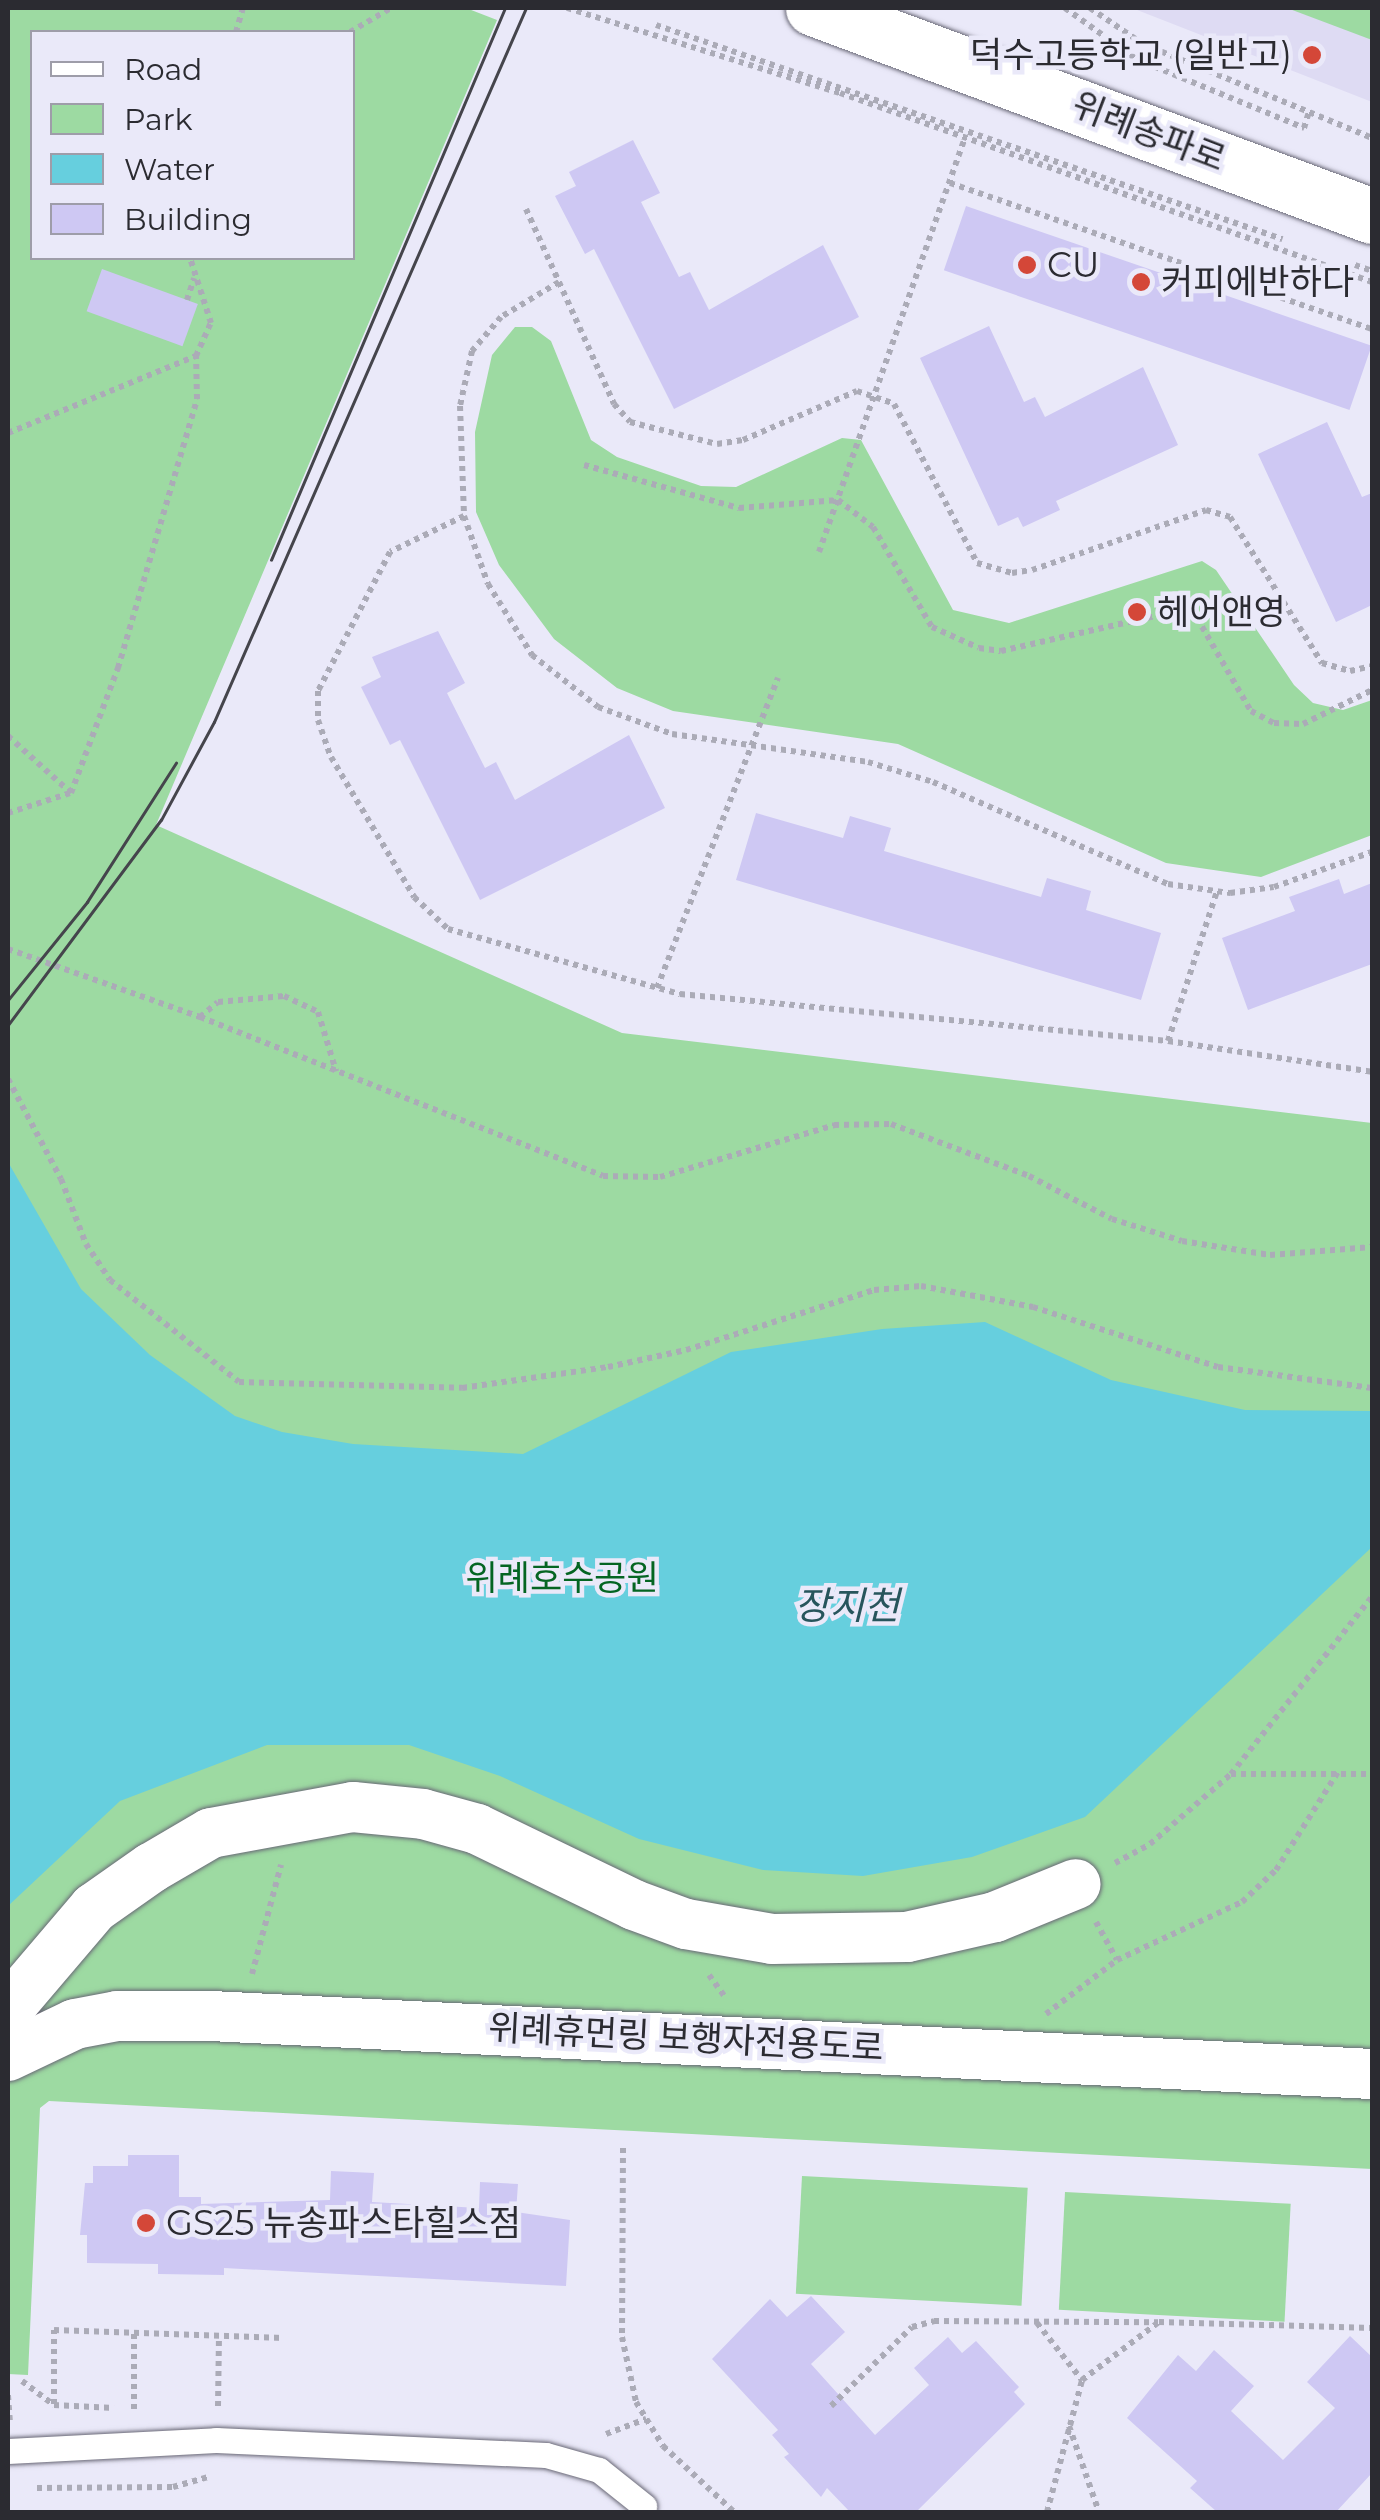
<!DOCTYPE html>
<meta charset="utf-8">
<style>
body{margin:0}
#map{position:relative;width:1380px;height:2520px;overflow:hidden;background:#eae9f9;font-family:Montserrat,"Noto Sans KR",sans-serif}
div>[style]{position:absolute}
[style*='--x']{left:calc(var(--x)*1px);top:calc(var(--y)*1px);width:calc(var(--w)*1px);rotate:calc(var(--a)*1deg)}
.built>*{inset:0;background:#dedbf3}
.green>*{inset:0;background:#9ddaa2;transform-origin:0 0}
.water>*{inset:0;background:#66cfde}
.building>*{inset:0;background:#cec8f3;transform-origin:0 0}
.path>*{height:6px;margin-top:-3px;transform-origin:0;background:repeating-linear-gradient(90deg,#ababb7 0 5px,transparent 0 10px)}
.roads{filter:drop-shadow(0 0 2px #696876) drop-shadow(0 0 2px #696876)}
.lane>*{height:25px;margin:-12.5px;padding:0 12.5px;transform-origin:12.5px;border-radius:12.5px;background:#fff}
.street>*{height:50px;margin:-25px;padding:0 25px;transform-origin:25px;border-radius:25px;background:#fff}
.secondary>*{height:55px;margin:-27.5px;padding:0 27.5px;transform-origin:27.5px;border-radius:27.5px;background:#fff}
.tram>*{height:2.5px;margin:-1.25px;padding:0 1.25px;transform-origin:1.25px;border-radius:1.25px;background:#45454c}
.dots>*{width:28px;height:28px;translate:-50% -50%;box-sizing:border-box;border:5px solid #eae9f9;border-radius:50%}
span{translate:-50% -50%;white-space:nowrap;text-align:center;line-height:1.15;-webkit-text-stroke:9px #eae9f9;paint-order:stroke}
.poi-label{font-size:35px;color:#2b2b31}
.right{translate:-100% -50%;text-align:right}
.left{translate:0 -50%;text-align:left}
.street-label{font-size:35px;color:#2b2b31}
.park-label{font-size:35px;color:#046522}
.water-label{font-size:38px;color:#27555c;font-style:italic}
.frame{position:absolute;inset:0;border:10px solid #2b2b31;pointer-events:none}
.legend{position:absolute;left:30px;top:30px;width:325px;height:230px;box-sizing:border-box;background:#eae9f9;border:2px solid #9e9da9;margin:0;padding:12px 18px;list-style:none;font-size:30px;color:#2b2b31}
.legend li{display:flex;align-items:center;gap:20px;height:50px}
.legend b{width:50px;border:2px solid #9e9da9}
</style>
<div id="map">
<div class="built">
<div style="clip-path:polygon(1132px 8px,1372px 8px,1372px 102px)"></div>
</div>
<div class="green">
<div style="clip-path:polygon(evenodd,8px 8px,466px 8px,497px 20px,156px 825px,622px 1033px,1372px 1123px,1372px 2169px,49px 2101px,40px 2108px,28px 2375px,8px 2374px,8px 8px,32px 32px,352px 32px,352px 258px,32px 258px,32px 32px)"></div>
<div style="clip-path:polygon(1287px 8px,1372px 8px,1372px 40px)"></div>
<div style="clip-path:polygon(515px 327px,532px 327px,551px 341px,591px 440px,617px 457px,701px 486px,736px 487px,842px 438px,861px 440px,953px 610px,1009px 623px,1202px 561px,1216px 570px,1294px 685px,1313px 703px,1343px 710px,1372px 700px,1372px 835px,1261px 877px,1166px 863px,898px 744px,673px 711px,617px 688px,554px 639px,499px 565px,476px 512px,475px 432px,492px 355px)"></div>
<div style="left:802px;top:2176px;width:226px;height:118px;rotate:3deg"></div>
<div style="left:1065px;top:2192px;width:226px;height:118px;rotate:3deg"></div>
</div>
<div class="water">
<div style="clip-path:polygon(8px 1162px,81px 1289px,150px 1355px,235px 1416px,282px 1432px,353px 1444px,523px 1454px,731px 1352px,882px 1329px,985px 1322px,1111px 1380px,1245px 1410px,1372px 1411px,1372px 1547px,1085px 1817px,972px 1857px,863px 1876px,763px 1870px,639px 1839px,500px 1776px,409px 1745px,267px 1745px,120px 1801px,8px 1906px)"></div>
</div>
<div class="building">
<div style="clip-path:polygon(633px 140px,660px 193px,641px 202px,679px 277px,690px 272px,709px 310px,823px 245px,859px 317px,674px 409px,594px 249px,585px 254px,555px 196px,576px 186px,569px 172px)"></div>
<div style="left:966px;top:206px;width:429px;height:68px;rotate:19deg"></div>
<div style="left:102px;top:269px;width:102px;height:45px;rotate:20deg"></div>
<div style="clip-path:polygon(989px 326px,1024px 402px,1035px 397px,1045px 417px,1143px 367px,1178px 445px,1056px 501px,1060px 510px,1023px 527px,1018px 517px,998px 526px,920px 358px)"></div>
<div style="clip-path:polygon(1327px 422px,1362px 497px,1372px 493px,1372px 605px,1336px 622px,1258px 454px)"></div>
<div style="clip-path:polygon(438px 631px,465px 683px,447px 693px,485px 768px,496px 762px,515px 800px,629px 735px,665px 808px,480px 900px,400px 740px,390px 745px,361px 687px,381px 677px,372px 657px)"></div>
<div style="clip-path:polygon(756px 813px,843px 838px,850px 816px,891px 828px,884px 851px,1041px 897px,1047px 878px,1091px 891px,1086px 910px,1161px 933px,1141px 1000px,736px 880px)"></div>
<div style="clip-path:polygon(1339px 879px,1344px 894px,1372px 883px,1372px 964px,1248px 1010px,1222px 938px,1295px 911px,1289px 897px)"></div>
<div style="clip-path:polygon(128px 2155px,179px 2155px,179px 2197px,201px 2197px,201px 2204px,330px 2200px,331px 2171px,374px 2173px,372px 2202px,479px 2208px,480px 2182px,518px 2184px,516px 2212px,570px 2220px,566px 2286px,224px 2268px,224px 2275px,158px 2274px,158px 2264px,87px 2263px,87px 2235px,80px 2235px,85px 2183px,93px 2183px,93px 2166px,128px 2166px)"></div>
<div style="clip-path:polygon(811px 2296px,845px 2332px,811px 2364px,875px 2435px,929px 2385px,914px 2368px,948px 2337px,962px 2353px,976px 2341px,1019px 2387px,1014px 2392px,1025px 2404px,916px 2512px,850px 2512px,827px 2488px,821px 2497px,784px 2457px,789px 2454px,772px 2435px,778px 2430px,712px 2359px,770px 2299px,787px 2317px)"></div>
<div style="clip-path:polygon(1350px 2336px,1372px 2357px,1372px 2473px,1336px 2512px,1217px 2512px,1190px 2488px,1197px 2481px,1127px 2418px,1178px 2355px,1196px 2371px,1214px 2350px,1254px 2386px,1231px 2411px,1283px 2460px,1335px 2408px,1307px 2382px)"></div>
</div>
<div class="path">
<div style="--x:567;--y:8;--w:286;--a:17.3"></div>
<div style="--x:840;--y:93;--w:565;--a:19.56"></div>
<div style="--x:1065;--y:8;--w:87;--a:35.7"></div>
<div style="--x:1136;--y:59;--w:182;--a:22.3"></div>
<div style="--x:1304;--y:128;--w:17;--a:-73"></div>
<div style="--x:1090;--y:8;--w:64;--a:34.2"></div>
<div style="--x:1143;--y:44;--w:248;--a:22.3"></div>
<div style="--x:656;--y:25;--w:662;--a:18.87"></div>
<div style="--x:236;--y:32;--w:25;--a:-74"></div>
<div style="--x:350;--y:32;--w:48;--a:-30.3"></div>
<div style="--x:950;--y:183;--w:447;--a:19.1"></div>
<div style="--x:526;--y:209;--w:214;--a:65.7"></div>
<div style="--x:614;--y:404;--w:24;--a:48"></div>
<div style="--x:630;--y:422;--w:90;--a:14.2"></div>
<div style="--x:717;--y:444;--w:26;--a:-9"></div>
<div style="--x:743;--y:440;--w:124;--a:-23.3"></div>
<div style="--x:857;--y:391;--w:39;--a:19"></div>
<div style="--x:894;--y:404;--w:179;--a:62.4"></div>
<div style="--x:977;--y:563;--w:36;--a:16"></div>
<div style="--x:1012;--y:573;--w:20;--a:-9"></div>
<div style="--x:1032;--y:570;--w:184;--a:-19"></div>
<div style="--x:1206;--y:510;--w:25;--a:16"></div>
<div style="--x:1230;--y:517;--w:173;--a:57.8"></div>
<div style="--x:1322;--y:663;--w:29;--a:16"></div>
<div style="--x:1350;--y:671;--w:23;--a:-13"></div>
<div style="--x:1355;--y:265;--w:18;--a:19"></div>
<div style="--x:559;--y:282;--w:68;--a:148.9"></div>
<div style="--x:501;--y:317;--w:45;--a:130.5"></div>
<div style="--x:472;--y:351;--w:56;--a:102.3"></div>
<div style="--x:460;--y:406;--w:110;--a:87.9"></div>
<div style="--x:464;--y:516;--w:72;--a:70.6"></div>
<div style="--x:488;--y:584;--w:84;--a:58.2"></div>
<div style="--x:532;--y:655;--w:84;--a:38.2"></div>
<div style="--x:598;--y:707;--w:79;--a:20"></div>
<div style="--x:672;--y:734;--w:198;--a:8.1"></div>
<div style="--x:868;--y:762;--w:68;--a:17.1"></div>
<div style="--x:933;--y:782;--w:256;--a:23.5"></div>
<div style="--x:1168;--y:884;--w:63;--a:8.3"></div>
<div style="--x:1230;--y:893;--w:44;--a:-7.8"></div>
<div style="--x:1274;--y:887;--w:104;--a:-19.7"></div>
<div style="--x:187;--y:300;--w:23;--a:-72"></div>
<div style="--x:8;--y:433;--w:203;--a:-22.3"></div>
<div style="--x:584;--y:465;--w:161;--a:15.5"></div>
<div style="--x:739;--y:508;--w:99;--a:-4.6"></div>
<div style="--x:838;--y:500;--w:44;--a:37.6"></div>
<div style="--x:873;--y:527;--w:116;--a:59.5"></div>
<div style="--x:932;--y:627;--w:51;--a:24.1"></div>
<div style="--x:979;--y:648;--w:22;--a:8"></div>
<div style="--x:1001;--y:651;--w:185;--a:-12.8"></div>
<div style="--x:1181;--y:610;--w:18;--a:27"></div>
<div style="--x:1197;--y:618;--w:108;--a:59.9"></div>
<div style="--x:1251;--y:711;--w:26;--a:28"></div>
<div style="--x:1274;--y:723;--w:29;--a:2"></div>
<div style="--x:1303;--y:724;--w:77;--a:-26.2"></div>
<div style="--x:464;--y:516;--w:82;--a:154.1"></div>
<div style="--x:390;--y:552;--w:157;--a:117.4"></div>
<div style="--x:318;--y:691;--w:29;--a:90"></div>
<div style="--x:318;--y:720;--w:39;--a:71"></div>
<div style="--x:331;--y:757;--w:163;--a:59.3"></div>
<div style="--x:414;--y:897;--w:47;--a:43.3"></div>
<div style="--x:448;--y:929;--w:241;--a:15.7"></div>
<div style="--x:680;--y:994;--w:490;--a:5.5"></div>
<div style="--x:1168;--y:1041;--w:206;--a:8.6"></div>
<div style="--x:819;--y:552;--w:439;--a:-70.6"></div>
<div style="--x:8;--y:736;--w:85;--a:42.1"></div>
<div style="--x:71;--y:793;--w:134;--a:-69.4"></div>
<div style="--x:118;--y:668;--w:280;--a:-73.6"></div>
<div style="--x:197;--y:399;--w:43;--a:-91.3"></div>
<div style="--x:196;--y:356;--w:36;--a:-66"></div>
<div style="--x:211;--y:323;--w:68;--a:-107.9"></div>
<div style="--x:8;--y:813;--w:65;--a:-17.9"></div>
<div style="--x:8;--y:949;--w:204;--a:19.5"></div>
<div style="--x:200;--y:1017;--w:433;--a:21.5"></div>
<div style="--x:603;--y:1176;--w:57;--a:1"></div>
<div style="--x:660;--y:1177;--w:182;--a:-16.6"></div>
<div style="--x:834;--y:1125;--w:57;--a:-1"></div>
<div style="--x:891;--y:1124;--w:147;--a:20.6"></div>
<div style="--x:1029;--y:1176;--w:93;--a:27.4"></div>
<div style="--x:1112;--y:1219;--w:73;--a:17.4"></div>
<div style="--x:1182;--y:1241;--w:89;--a:9"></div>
<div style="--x:1270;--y:1255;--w:102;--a:-4.5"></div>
<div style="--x:657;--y:988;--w:333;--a:-68.7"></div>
<div style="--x:200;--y:1017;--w:23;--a:-40"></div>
<div style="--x:218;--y:1002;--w:66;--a:-5.2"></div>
<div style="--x:284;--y:996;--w:38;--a:25"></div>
<div style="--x:318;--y:1012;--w:62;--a:73"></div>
<div style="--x:1168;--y:1041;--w:158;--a:-71.9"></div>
<div style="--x:8;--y:1079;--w:113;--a:62.1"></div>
<div style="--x:61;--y:1179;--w:70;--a:69"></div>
<div style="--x:86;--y:1244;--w:43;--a:56.3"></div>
<div style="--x:110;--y:1280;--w:164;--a:38.3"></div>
<div style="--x:239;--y:1382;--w:223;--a:1.5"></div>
<div style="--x:462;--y:1388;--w:148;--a:-8.2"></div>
<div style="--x:608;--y:1367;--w:80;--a:-12.3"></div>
<div style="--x:686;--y:1350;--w:197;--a:-17.7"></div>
<div style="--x:874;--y:1290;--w:47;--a:-4.9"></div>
<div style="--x:921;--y:1286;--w:114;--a:10.6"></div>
<div style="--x:1033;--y:1307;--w:194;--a:18"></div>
<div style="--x:1218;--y:1367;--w:155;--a:7.8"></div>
<div style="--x:1231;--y:1774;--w:141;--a:0"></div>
<div style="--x:1115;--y:1863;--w:40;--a:-28"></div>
<div style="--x:1150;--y:1844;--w:107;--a:-40.8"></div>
<div style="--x:1231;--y:1774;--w:226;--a:-51.5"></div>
<div style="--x:1096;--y:1922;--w:43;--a:61.1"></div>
<div style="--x:252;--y:1974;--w:113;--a:-75.1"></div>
<div style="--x:709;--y:1975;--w:27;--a:54"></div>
<div style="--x:1046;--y:2014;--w:89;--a:-37.3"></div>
<div style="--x:1117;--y:1960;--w:138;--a:-24.9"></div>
<div style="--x:1242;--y:1902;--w:47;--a:-43.3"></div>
<div style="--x:1276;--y:1870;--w:116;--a:-57.7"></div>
<div style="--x:623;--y:2148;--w:189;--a:90.3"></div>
<div style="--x:622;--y:2337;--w:66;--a:77.8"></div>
<div style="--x:636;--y:2402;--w:52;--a:58.5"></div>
<div style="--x:663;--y:2446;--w:97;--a:42.9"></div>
<div style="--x:1037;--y:2323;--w:73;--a:51.7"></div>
<div style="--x:22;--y:2381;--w:40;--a:37"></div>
<div style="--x:54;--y:2405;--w:60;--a:2.9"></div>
<div style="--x:8;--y:2395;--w:26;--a:86"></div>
<div style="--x:54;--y:2404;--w:74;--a:-90"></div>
<div style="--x:54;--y:2330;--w:230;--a:2"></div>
<div style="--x:218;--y:2406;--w:70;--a:-89.2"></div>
<div style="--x:831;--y:2406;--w:113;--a:-44.3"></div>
<div style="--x:912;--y:2327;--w:23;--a:-15"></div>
<div style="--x:934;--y:2321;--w:224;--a:0.3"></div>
<div style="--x:134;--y:2409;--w:76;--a:-90"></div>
<div style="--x:1069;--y:2426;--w:91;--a:70.8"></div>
<div style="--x:606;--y:2434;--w:43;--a:-20.6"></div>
<div style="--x:37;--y:2488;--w:136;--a:-0.4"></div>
<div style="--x:173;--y:2487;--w:36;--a:-16"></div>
<div style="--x:1047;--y:2512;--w:137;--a:-75.1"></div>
<div style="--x:1082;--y:2380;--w:96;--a:-37"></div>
<div style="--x:1159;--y:2322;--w:213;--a:1.6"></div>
</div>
<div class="roads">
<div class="lane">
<div style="--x:8;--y:2451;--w:208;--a:-3"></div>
<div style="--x:216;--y:2440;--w:330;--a:2.6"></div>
<div style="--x:546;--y:2455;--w:55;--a:15.8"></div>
<div style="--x:599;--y:2470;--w:58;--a:38.7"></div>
</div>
<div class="street">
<div style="--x:8;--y:2009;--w:133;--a:-49.6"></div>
<div style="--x:94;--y:1908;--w:70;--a:-35.1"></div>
<div style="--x:151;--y:1868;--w:69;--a:-30.3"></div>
<div style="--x:211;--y:1833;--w:144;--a:-10.4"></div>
<div style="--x:353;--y:1807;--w:70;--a:5.7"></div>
<div style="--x:423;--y:1814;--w:56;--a:15.5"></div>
<div style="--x:477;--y:1829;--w:174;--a:25.8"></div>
<div style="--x:634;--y:1905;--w:55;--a:20.1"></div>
<div style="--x:686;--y:1924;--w:87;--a:9.9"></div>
<div style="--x:772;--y:1939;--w:135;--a:-0.8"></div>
<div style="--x:907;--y:1937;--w:90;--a:-12.8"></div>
<div style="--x:995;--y:1917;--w:87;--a:-22.2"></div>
<div style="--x:8;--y:2056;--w:74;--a:-25.5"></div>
<div style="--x:75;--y:2024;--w:43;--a:-10.8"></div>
<div style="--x:117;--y:2016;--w:94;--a:0"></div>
<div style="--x:211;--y:2016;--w:1162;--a:2.86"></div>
</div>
<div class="secondary">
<div style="--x:813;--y:8;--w:596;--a:20.41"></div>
</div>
</div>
<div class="tram">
<div style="--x:271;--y:560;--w:600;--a:-67.03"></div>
<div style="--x:8;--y:1000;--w:126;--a:-51.1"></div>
<div style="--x:87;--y:902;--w:165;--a:-57.4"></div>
<div style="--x:8;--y:1025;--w:256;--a:-53.3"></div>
<div style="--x:161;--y:820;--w:111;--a:-61.6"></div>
<div style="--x:214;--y:722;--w:779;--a:-66.4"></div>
</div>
<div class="dots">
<div style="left:1312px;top:55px;background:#d44738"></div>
<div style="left:1027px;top:265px;background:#d44738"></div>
<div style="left:1141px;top:282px;background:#d44738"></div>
<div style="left:1137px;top:612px;background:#d44738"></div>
<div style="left:146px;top:2223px;background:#d44738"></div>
</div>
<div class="poi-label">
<span class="right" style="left:1292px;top:55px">덕수고등학교 (일반고)</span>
<span class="left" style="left:1047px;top:265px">CU</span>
<span class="left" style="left:1161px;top:282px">커피에반하다</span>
<span class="left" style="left:1157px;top:612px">헤어앤영</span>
<span class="left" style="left:166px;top:2223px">GS25 뉴송파스타힐스점</span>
</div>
<div class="street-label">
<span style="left:1149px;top:132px;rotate:21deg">위례송파로</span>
<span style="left:686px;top:2038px;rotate:3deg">위례휴먼링 보행자전용도로</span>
</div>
<div class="park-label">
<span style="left:562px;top:1578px">위례호수공원</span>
</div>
<div class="water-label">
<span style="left:847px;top:1606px">장지천</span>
</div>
<div class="frame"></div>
<ul class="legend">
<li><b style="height:12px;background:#fff"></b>Road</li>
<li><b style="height:28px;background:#9ddaa2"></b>Park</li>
<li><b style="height:28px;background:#66cfde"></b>Water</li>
<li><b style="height:28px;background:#cec8f3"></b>Building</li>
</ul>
</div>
